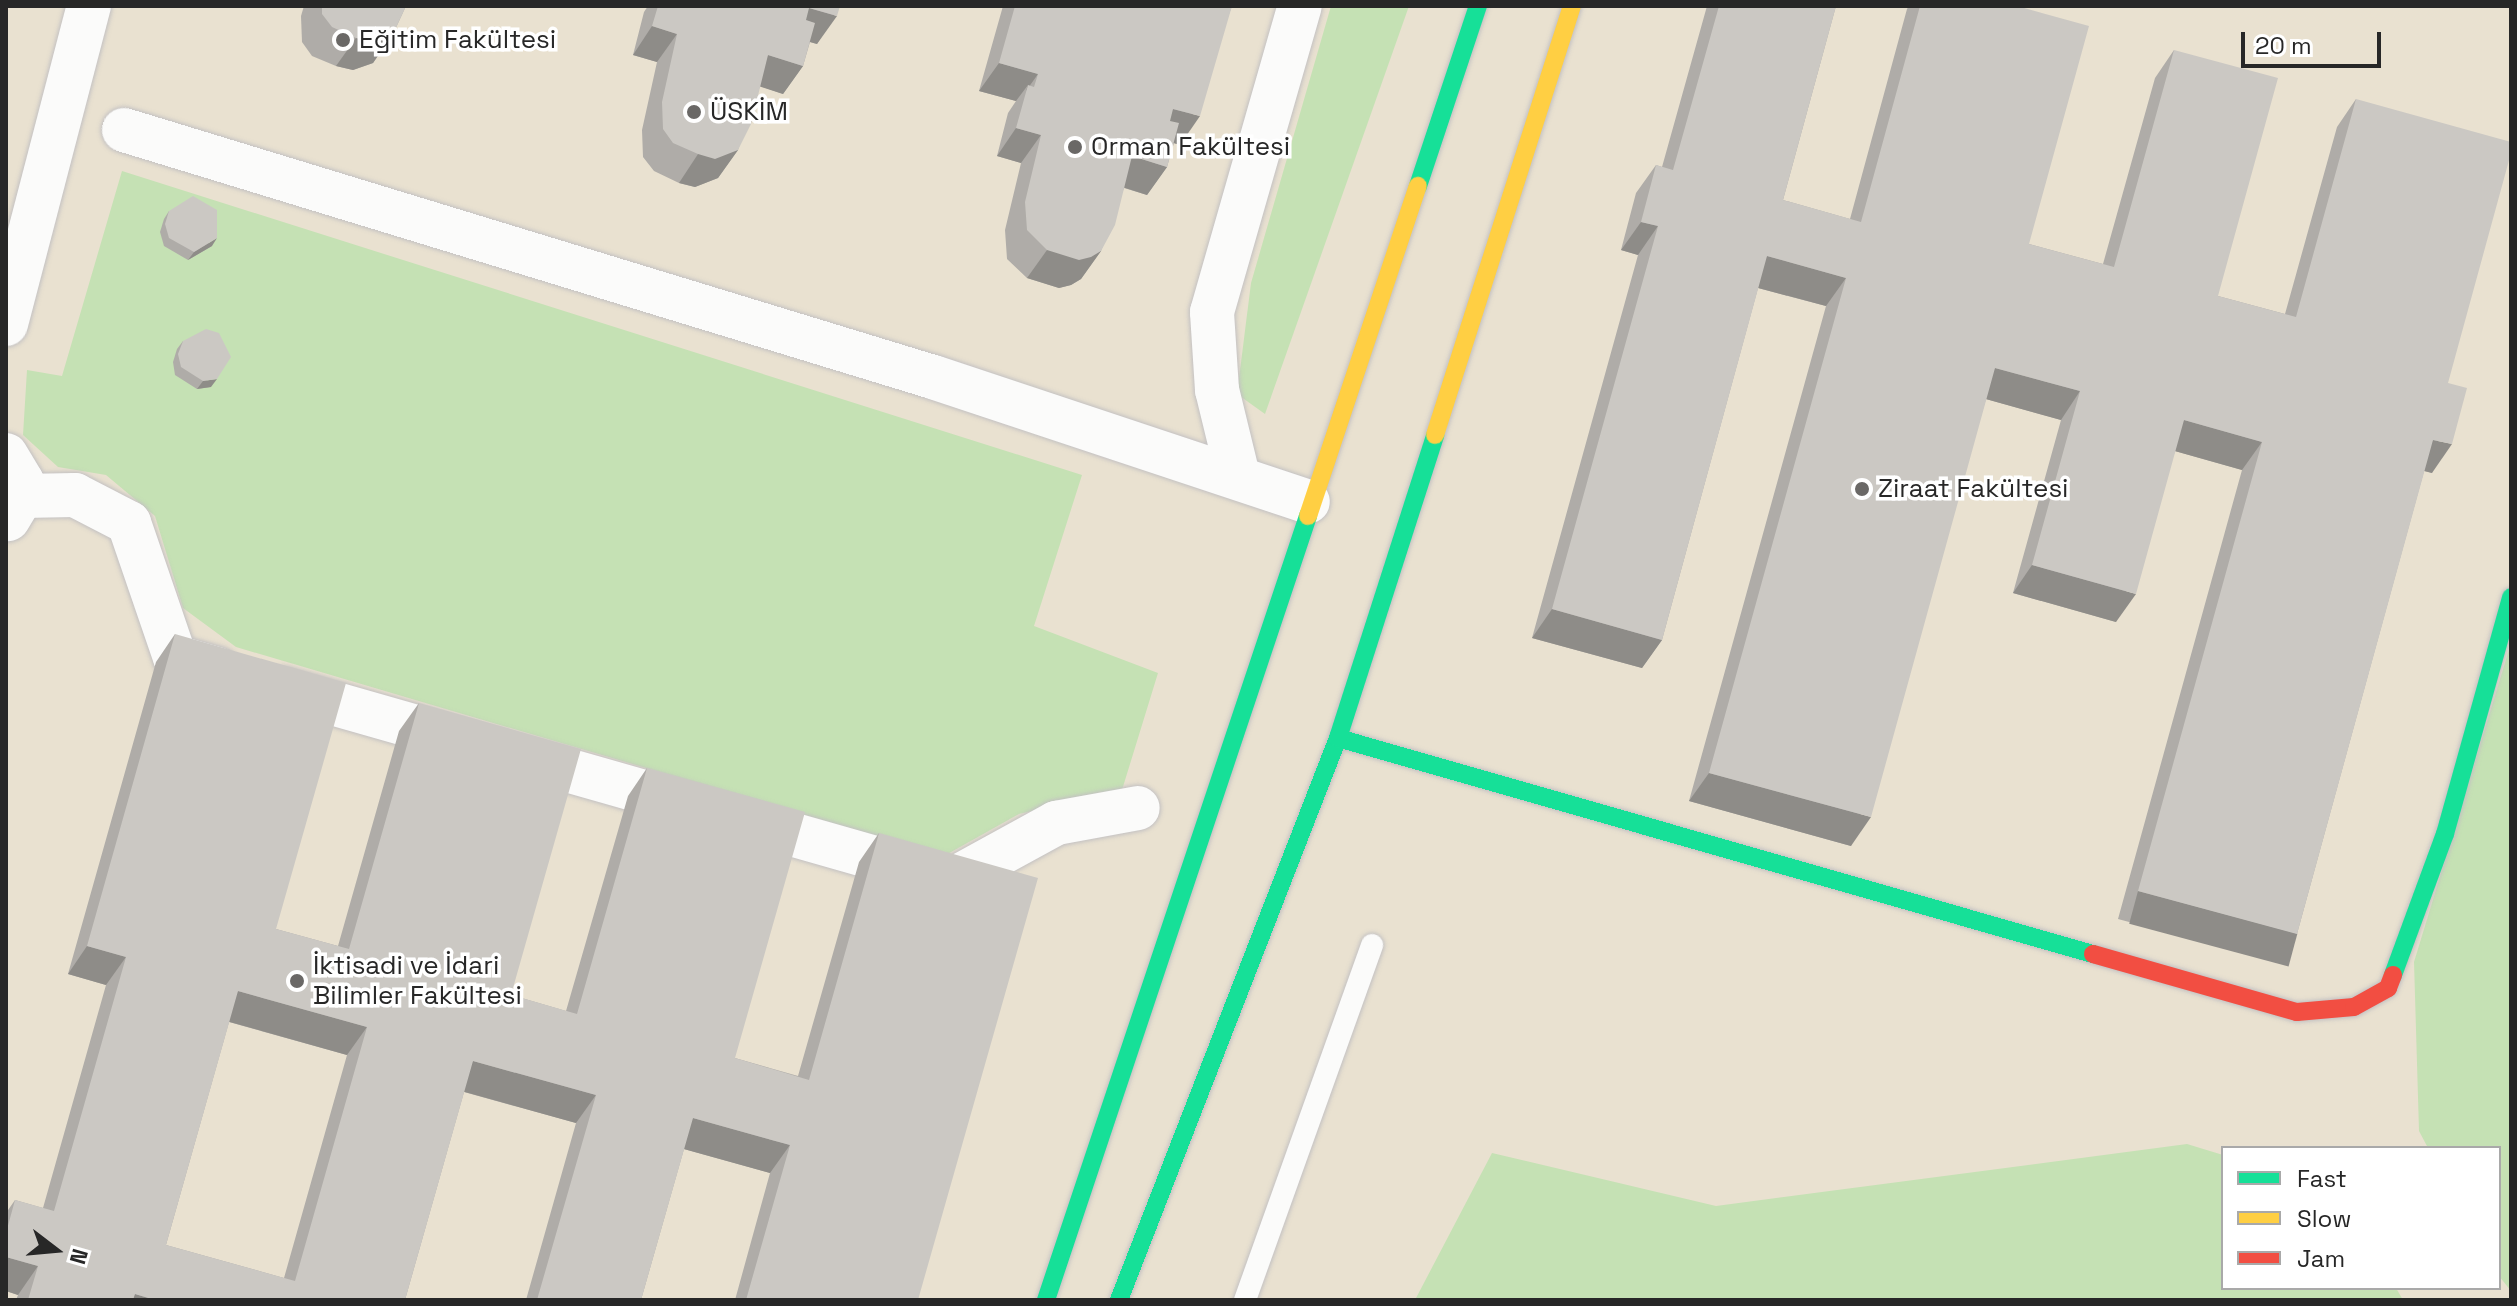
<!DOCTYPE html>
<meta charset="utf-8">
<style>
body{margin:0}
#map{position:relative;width:2517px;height:1306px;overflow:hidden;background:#e6e2dc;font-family:"Space Grotesk",sans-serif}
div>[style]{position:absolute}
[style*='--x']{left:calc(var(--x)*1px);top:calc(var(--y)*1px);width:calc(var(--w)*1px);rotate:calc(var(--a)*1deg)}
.education>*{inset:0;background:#e9e1d0}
.green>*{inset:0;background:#c5e1b4}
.roads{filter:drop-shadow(0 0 2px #c3c1c2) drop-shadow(0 0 2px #c3c1c2)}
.lane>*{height:22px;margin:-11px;padding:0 11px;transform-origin:11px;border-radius:11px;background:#fbfbfa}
.street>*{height:44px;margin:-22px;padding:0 22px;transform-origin:22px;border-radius:22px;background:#fbfbfa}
.fast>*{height:18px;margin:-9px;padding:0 9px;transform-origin:9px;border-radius:9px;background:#16e098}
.slow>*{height:18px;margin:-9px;padding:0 9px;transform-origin:9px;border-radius:9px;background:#ffcf43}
.jam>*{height:18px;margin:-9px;padding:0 9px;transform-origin:9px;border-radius:9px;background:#f24e42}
.wall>*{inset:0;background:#afaca8}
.shaded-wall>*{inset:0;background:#8e8c88;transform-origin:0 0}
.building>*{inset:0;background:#cbc8c3}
.dots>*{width:22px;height:22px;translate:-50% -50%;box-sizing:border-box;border:4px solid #fff;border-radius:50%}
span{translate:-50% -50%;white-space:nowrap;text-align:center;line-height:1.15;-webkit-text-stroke:7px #fff;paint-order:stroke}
.poi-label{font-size:26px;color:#272727}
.left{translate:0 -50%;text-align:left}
.frame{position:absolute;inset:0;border:8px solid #272727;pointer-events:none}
.legend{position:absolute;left:2221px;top:1146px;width:280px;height:144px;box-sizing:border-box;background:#fff;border:2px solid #a9a9a9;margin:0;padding:10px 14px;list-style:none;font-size:24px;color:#272727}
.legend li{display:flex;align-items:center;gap:16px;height:40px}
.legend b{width:40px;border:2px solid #a9a9a9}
.north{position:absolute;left:16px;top:1210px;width:80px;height:80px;-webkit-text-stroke:6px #fff;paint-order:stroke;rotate:106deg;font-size:22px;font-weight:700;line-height:32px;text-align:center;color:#272727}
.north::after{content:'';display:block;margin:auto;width:28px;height:36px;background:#272727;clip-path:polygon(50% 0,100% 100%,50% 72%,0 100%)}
.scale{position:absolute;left:2241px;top:32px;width:140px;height:36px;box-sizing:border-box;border:4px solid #272727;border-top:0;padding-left:10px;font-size:24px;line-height:28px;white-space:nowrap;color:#272727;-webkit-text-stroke:6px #fff;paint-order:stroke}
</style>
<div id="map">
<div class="education">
<div style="clip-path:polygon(evenodd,6px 6px,2511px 6px,2511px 1300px,6px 1300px,6px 6px,2223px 1148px,2499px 1148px,2499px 1288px,2223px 1288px,2223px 1148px)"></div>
</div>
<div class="green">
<div style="clip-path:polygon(1331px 6px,1409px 6px,1265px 414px,1237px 394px,1251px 283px)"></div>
<div style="clip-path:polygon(122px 171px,1082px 475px,1034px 626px,1158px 673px,1122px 790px,1019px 814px,944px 856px,236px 647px,183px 608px,155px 516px,106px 475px,58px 467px,23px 435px,27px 370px,62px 376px)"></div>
<div style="clip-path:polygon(2511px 643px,2511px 1291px,2499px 1276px,2499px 1148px,2428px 1148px,2419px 1131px,2414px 962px)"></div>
<div style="clip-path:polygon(2187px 1144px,2223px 1155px,2223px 1288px,2396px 1288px,2403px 1300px,1415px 1300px,1492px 1153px,1716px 1206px)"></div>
</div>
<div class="roads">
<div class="lane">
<div style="--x:1245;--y:1300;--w:377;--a:-70.3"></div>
</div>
<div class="street">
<div style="--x:124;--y:130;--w:846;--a:16.98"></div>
<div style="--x:933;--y:377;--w:395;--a:18.4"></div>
<div style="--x:6;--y:324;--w:329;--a:-75.4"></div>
<div style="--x:6;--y:455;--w:31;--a:59"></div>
<div style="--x:22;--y:482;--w:14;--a:90"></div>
<div style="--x:22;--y:496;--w:27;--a:121"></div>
<div style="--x:1238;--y:476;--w:89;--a:-103.7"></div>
<div style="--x:1217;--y:390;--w:78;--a:-93.7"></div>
<div style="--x:1212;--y:312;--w:318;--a:-74"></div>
<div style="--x:22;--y:496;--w:53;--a:-1.1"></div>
<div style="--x:75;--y:495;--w:61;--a:27.4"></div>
<div style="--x:129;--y:523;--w:142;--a:71.1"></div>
<div style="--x:175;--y:657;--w:44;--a:15.9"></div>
<div style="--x:283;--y:689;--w:696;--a:15.93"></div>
<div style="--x:952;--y:880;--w:119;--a:-28.7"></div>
<div style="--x:1056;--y:823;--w:83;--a:-10.4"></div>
</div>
<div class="fast">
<div style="--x:1418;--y:186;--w:190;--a:-71.6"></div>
<div style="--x:1338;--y:738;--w:785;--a:15.97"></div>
<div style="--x:2393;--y:975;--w:150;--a:-69.8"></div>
<div style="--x:2445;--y:834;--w:246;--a:-74.4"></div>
<div style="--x:1046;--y:1300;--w:827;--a:-71.52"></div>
<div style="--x:1119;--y:1300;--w:603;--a:-68.71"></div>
<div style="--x:1338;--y:738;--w:318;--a:-72.2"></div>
</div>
<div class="slow">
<div style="--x:1435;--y:435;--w:450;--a:-72.3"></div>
<div style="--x:1308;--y:516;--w:348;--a:-71.6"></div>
</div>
<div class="jam">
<div style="--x:2093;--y:954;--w:212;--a:15.9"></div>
<div style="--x:2297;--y:1012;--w:57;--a:-5"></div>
<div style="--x:2354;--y:1007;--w:39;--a:-29"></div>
<div style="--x:2388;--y:988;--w:14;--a:-69"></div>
</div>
</div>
<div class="wall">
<div style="clip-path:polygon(304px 6px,406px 6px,393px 34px,373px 63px,353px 70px,336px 66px,312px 56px,302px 42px,301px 16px)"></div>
<div style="clip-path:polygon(648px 6px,840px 6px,817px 44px,810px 42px,803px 66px,783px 94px,760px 86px,738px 150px,718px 178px,695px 187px,679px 183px,654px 171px,643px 157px,642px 130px,657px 62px,633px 55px,644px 12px)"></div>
<div style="clip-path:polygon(1003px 6px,1232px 6px,1180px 145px,1174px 143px,1167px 167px,1147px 195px,1124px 188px,1101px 251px,1081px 279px,1071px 285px,1059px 288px,1027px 278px,1007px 259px,1005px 230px,1021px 163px,997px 156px,1008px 113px,1016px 101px,979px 91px)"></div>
<div style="clip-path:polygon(1707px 6px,1836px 6px,1783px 200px,1850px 219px,1907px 9px,1909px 6px,2017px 6px,2029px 244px,2103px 264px,2155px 78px,2174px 50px,2218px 296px,2285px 314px,2337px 127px,2356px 99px,2448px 383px,2432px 473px,2424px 471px,2297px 934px,2277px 962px,2118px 919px,2242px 470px,2175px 451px,2116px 622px,2013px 593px,2061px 420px,1986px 399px,1851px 846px,1689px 801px,1826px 306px,1758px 288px,1662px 640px,1642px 668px,1532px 638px,1638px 255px,1621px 250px,1636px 193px,1656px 165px,1662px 167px)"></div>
<div style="clip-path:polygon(169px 211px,212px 246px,188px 260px,164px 246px,160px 232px,164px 219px)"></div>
<div style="clip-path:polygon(183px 341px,211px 387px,197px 389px,175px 375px,173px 362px,177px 349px)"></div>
<div style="clip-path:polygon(evenodd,175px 634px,276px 929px,338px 946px,399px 731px,419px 703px,511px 995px,566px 1011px,628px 796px,647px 768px,735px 1058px,798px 1076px,859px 862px,879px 833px,918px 1300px,735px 1300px,770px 1173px,684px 1149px,641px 1300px,526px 1300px,576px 1123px,464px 1092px,405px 1300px,16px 1300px,18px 1295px,6px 1291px,6px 1213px,15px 1200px,43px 1208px,106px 985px,68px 974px,156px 662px,175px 634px,229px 1022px,347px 1055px,284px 1278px,166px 1245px,229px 1022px)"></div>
</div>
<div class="shaded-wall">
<div style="clip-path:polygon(809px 8px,837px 16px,817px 44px,789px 36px)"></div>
<div style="clip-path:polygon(652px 26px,677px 34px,657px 62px,633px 55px)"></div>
<div style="clip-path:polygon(393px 34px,373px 63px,353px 70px,336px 66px,356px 38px)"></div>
<div style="clip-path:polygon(768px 55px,803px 66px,783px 94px,749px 83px)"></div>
<div style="clip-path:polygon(999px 63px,1038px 74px,1026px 91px,1028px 85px,1016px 101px,979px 91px)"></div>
<div style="clip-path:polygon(1173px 109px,1200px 116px,1180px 145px,1154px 137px)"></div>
<div style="clip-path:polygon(1016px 128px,1041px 135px,1021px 163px,997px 156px)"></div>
<div style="clip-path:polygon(738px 150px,718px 178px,695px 187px,679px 183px,698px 154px)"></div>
<div style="clip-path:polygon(1132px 156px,1167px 167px,1147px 195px,1113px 184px)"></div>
<div style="clip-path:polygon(1641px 222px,1658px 226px,1638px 255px,1621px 250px)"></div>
<div style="clip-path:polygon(217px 238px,212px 246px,188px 260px,194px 252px)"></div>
<div style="clip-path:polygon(1047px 250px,1101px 251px,1081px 279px,1071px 285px,1059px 288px,1027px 278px)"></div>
<div style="clip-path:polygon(1767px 256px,1846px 278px,1826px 306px,1747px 285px)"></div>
<div style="clip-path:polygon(1995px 368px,2080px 391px,2061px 420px,1975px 396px)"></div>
<div style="clip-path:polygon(217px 379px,211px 387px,197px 389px,203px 381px)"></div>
<div style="clip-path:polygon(2184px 420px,2262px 442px,2242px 470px,2164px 448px)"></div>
<div style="clip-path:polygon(2433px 440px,2452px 444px,2432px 473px,2413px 468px)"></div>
<div style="clip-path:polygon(2032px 565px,2136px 594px,2116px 622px,2013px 593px)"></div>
<div style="clip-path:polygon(1552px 609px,1662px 640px,1642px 668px,1532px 638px)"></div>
<div style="clip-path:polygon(1709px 773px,1871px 817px,1851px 846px,1689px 801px)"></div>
<div style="left:2138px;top:891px;width:165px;height:34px;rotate:15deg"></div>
<div style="clip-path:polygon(87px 946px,126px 957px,106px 985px,68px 974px)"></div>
<div style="clip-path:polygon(238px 991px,367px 1027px,347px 1055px,219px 1019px)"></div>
<div style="clip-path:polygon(473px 1061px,596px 1095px,576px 1123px,454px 1089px)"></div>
<div style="clip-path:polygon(693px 1118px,790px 1145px,770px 1173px,673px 1146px)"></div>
<div style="clip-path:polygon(6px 1257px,38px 1266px,18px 1295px,6px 1291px)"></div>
<div style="clip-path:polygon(135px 1294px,155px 1300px,131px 1300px)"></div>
</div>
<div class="building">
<div style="clip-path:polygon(322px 6px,406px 6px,393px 34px,372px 42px,356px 38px,332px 27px,322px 14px)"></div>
<div style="clip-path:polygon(658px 6px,840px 6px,837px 16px,809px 8px,806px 20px,815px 23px,803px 66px,768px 55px,751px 124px,738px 150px,715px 159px,698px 154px,673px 143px,663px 129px,662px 102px,677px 34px,652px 26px)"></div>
<div style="clip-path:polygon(1015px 6px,1232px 6px,1200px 116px,1173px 109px,1170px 121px,1179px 123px,1167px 167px,1132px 156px,1115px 225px,1101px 251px,1091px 257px,1079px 260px,1047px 250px,1027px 230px,1025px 202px,1041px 135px,1016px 128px,1028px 85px,1034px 87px,1038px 74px,999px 63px)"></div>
<div style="clip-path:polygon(1719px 6px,1836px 6px,1783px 200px,1861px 222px,1920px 6px,2017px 6px,2089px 26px,2029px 244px,2114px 267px,2174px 50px,2278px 78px,2218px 296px,2296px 317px,2356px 99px,2511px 142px,2511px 153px,2448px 383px,2467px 388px,2452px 444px,2433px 440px,2297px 934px,2138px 891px,2262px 442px,2184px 420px,2136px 594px,2032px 565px,2080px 391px,1995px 368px,1871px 817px,1709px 773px,1846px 278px,1767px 256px,1662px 640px,1552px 609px,1658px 226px,1641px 222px,1656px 165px,1673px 170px)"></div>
<div style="clip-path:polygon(193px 196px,217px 210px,217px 238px,194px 252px,169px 238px,165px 224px,169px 211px)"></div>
<div style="clip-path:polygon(206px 329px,219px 333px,231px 357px,217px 379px,203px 381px,181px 367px,178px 354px,183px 341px)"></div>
<div style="clip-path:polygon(evenodd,175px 634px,346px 683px,276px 929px,349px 949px,419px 703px,581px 749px,511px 995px,577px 1014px,647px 768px,805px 812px,735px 1058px,809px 1080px,879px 833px,1038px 878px,918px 1300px,746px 1300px,790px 1145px,693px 1118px,641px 1300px,537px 1300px,596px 1095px,473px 1061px,405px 1300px,155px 1300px,135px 1294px,133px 1300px,28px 1300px,38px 1266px,6px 1257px,6px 1233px,15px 1200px,54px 1211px,126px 957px,87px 946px,175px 634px,238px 991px,367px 1027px,295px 1281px,166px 1245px,238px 991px)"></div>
</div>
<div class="dots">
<div style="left:343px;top:40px;background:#6a6866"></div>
<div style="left:694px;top:112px;background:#6a6866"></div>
<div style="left:1075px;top:147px;background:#6a6866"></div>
<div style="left:1862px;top:489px;background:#6a6866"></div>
<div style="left:297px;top:981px;background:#6a6866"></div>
</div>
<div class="poi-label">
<span class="left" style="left:359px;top:40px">Eğitim Fakültesi</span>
<span class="left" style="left:710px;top:112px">ÜSKİM</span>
<span class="left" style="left:1091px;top:147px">Orman Fakültesi</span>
<span class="left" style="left:1878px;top:489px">Ziraat Fakültesi</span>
<span class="left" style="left:313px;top:981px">İktisadi ve İdari<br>Bilimler Fakültesi</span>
</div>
<div class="frame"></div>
<ul class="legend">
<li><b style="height:10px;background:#16e098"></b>Fast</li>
<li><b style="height:10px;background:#ffcf43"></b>Slow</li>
<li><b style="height:10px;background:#f24e42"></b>Jam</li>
</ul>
<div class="north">N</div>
<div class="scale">20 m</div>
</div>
